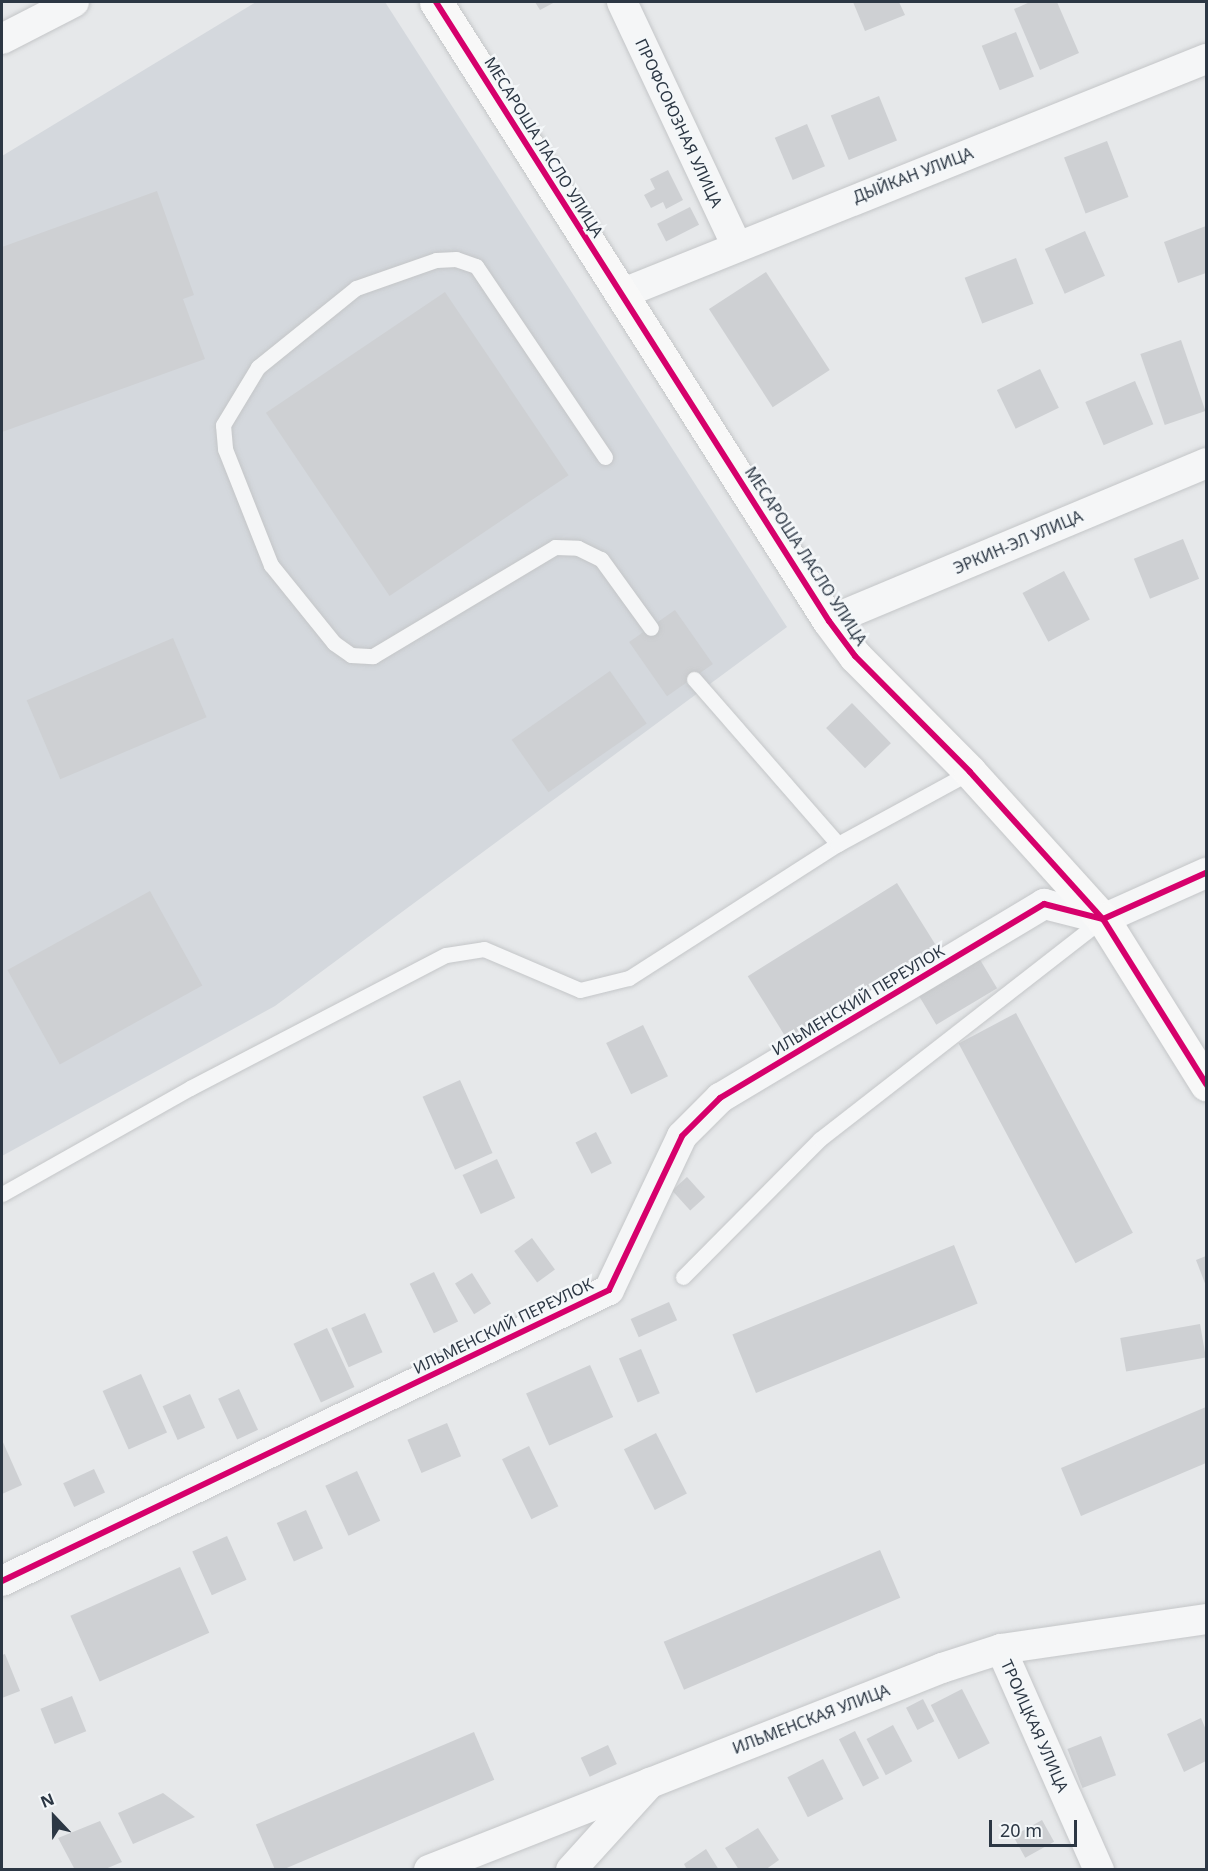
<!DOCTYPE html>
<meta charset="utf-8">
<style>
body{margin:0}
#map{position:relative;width:1208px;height:1871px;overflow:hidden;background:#e6e8ea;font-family:"Noto Sans",sans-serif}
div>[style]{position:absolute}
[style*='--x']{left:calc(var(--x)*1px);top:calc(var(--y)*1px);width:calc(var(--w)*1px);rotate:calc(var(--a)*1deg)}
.built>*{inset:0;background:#d4d8dd}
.building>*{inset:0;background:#ced0d3;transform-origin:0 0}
.roads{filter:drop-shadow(0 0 2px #c4c6c8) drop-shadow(0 0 2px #c4c6c8)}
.lane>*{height:15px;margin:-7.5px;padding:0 7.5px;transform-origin:7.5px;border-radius:7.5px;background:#f5f6f7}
.street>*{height:30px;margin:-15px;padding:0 15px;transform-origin:15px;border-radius:15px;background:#f5f6f7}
.secondary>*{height:33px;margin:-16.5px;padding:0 16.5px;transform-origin:16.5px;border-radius:16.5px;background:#f8f8f8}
.cycleway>*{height:6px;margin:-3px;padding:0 3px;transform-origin:3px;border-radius:3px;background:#d6006c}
span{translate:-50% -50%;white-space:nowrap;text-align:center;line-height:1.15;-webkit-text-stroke:5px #f4f7f9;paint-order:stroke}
.street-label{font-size:16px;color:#2c3744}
.frame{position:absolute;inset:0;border:3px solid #2c3744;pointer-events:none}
.north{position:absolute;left:24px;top:1787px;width:60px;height:60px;-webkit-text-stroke:4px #f4f7f9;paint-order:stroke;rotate:338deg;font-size:16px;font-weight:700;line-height:24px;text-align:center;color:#2c3744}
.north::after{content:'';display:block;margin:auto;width:21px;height:27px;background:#2c3744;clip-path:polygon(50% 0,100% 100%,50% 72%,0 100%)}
.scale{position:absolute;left:989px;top:1820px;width:88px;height:27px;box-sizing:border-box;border:3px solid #2c3744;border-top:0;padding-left:8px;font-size:18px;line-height:21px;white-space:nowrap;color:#2c3744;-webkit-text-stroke:4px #f4f7f9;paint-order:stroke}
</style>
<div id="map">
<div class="built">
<div style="clip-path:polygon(256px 2px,385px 2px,787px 627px,275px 1006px,2px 1156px,2px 156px)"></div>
</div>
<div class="building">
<div style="clip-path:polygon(535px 2px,555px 2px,540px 10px)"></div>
<div style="clip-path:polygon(853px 2px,899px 2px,905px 15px,865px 31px)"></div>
<div style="clip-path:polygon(1030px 2px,1057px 2px,1079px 53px,1040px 70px,1014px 9px)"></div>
<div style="left:1016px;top:32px;width:48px;height:37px;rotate:68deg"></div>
<div style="left:879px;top:96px;width:48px;height:52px;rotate:68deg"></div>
<div style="left:807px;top:124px;width:46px;height:35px;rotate:67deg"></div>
<div style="left:1107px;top:141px;width:60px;height:46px;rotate:69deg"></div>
<div style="clip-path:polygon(668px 170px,683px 200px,666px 209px,663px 202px,651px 208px,644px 195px,655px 189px,650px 179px)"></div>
<div style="clip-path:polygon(157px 191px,194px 295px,183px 299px,205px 359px,2px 432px,2px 247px)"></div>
<div style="left:690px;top:207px;width:20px;height:37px;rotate:63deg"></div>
<div style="clip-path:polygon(1206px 226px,1206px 273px,1178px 283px,1164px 242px)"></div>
<div style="left:1085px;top:231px;width:49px;height:44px;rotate:66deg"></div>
<div style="left:1016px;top:258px;width:49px;height:55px;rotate:69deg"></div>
<div style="left:766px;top:272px;width:117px;height:68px;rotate:57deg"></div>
<div style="left:445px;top:292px;width:221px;height:216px;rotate:56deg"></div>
<div style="left:1181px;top:340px;width:75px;height:43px;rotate:71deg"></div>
<div style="left:1040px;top:369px;width:43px;height:48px;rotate:64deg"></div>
<div style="left:1135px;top:381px;width:47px;height:54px;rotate:67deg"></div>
<div style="left:1183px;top:539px;width:43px;height:53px;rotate:68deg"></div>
<div style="left:1064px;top:571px;width:55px;height:47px;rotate:62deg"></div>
<div style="left:675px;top:610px;width:66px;height:56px;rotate:55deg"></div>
<div style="left:173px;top:638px;width:86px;height:159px;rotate:67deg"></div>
<div style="left:610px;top:671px;width:64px;height:120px;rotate:55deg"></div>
<div style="left:852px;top:703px;width:56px;height:36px;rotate:46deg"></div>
<div style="left:897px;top:883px;width:73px;height:176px;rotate:58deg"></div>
<div style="left:150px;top:891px;width:108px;height:163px;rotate:61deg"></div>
<div style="left:976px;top:953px;width:41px;height:71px;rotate:59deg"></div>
<div style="left:1016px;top:1013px;width:249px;height:65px;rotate:62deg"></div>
<div style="left:643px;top:1025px;width:57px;height:41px;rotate:64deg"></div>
<div style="left:460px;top:1080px;width:80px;height:41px;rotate:66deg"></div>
<div style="left:596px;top:1132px;width:35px;height:23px;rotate:63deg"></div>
<div style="left:497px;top:1159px;width:43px;height:38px;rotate:65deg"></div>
<div style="left:687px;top:1177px;width:27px;height:20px;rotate:48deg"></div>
<div style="left:532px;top:1238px;width:39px;height:22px;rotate:54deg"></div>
<div style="left:954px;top:1245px;width:63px;height:239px;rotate:68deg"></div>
<div style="clip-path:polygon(1206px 1256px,1206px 1286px,1196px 1260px)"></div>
<div style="left:434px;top:1272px;width:55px;height:27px;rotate:64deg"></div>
<div style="left:472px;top:1273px;width:36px;height:20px;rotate:58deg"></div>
<div style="left:669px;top:1302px;width:20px;height:42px;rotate:66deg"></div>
<div style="left:365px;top:1313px;width:43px;height:37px;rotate:66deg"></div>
<div style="left:1200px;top:1324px;width:34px;height:81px;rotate:80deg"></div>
<div style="left:327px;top:1328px;width:65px;height:37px;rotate:65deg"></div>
<div style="left:641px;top:1349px;width:48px;height:24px;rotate:67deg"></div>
<div style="left:590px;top:1365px;width:57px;height:70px;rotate:66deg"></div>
<div style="left:141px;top:1374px;width:64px;height:42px;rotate:66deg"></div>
<div style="left:239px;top:1389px;width:45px;height:23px;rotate:65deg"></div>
<div style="left:190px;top:1394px;width:37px;height:30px;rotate:66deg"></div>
<div style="clip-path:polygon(1206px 1407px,1206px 1463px,1081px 1516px,1061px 1468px)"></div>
<div style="left:447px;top:1423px;width:36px;height:43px;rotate:67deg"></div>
<div style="left:656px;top:1433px;width:68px;height:36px;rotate:63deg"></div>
<div style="clip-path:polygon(2px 1440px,22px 1485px,2px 1494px)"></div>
<div style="left:529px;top:1446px;width:67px;height:30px;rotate:64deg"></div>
<div style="left:94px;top:1469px;width:26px;height:34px;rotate:65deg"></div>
<div style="left:357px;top:1471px;width:55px;height:35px;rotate:65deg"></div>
<div style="left:306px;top:1510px;width:42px;height:32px;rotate:66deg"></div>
<div style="left:227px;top:1536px;width:48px;height:38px;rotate:66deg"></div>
<div style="left:880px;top:1550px;width:52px;height:235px;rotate:67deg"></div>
<div style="left:180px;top:1567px;width:72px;height:120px;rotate:66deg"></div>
<div style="clip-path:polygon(5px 1654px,20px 1691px,2px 1698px,2px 1655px)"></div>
<div style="left:962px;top:1689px;width:61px;height:35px;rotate:63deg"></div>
<div style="left:72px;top:1696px;width:38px;height:34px;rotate:68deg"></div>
<div style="left:923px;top:1699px;width:25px;height:19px;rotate:63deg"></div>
<div style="clip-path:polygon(1201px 1718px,1206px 1730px,1206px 1761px,1184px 1772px,1167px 1734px)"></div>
<div style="left:893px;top:1725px;width:41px;height:30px;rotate:62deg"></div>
<div style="left:855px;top:1731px;width:53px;height:18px;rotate:63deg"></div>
<div style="left:474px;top:1732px;width:52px;height:237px;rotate:67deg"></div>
<div style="left:1101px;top:1736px;width:42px;height:36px;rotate:69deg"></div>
<div style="left:608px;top:1745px;width:21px;height:30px;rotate:65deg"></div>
<div style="left:823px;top:1759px;width:45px;height:40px;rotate:63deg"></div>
<div style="clip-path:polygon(163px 1793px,195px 1817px,133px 1844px,118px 1813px)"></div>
<div style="left:1042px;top:1820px;width:25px;height:33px;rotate:61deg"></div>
<div style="clip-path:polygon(100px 1821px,122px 1862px,103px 1870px,75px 1870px,58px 1838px)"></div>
<div style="clip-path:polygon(758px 1828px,779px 1860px,765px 1870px,739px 1870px,725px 1848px)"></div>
<div style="clip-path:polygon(706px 1849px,719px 1870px,687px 1870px,684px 1864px)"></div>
</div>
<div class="roads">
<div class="lane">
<div style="--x:605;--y:457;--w:230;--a:-124"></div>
<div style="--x:476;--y:266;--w:21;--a:-161"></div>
<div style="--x:456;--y:259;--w:20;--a:177"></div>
<div style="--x:436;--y:260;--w:85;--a:160.7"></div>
<div style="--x:356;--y:288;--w:126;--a:141.1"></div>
<div style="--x:258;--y:367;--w:68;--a:121.1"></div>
<div style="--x:223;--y:425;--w:24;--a:85"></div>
<div style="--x:225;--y:449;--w:125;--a:68.4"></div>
<div style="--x:271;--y:565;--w:100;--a:51.1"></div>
<div style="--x:334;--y:643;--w:21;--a:35"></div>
<div style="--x:351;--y:655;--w:22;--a:3"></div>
<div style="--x:373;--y:656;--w:212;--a:-30.9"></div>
<div style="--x:555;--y:547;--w:23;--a:2"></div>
<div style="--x:578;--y:548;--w:25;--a:26"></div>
<div style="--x:601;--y:559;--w:85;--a:54.1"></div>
<div style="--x:694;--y:679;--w:219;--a:48.9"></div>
<div style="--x:2;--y:1194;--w:216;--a:-29.4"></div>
<div style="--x:190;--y:1088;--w:288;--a:-27.5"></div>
<div style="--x:446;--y:955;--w:38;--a:-9"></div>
<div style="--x:484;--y:949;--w:104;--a:23.1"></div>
<div style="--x:580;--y:990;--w:50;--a:-13.8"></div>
<div style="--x:629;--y:978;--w:248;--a:-32.7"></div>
<div style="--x:838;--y:844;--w:150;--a:-28.6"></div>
<div style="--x:683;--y:1277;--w:194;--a:-45.2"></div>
<div style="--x:820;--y:1139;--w:358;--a:-37.9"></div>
</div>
<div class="street">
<div style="--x:622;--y:2;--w:268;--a:64.8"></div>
<div style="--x:2;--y:39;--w:81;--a:-27.2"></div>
<div style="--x:621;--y:294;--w:630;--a:-21.89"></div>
<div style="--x:829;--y:621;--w:409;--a:-22.7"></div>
<div style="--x:2;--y:1581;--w:673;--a:-25.61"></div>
<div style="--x:609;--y:1290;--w:170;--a:-64.6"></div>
<div style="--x:682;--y:1136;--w:54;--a:-45"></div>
<div style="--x:720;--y:1098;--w:378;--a:-30.9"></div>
<div style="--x:1044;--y:904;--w:61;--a:14.3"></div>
<div style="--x:1103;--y:919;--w:113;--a:-24.1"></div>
<div style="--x:1001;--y:1649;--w:242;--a:66.1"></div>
<div style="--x:429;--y:1870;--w:551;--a:-21.49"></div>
<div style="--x:942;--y:1668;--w:62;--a:-17.9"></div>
<div style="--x:1001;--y:1649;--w:207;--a:-8.3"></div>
<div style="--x:571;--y:1870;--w:118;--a:-47.8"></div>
</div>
<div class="secondary">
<div style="--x:436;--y:2;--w:733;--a:57.59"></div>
<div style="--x:829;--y:621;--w:44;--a:53.4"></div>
<div style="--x:855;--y:656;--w:163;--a:45.2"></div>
<div style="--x:970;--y:772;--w:198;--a:47.9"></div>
<div style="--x:1103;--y:919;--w:195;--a:58"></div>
</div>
</div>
<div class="cycleway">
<div style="--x:436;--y:2;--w:733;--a:57.59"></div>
<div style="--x:829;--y:621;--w:44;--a:53.4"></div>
<div style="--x:855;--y:656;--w:163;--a:45.2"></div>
<div style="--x:970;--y:772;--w:198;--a:47.9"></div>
<div style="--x:1103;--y:919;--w:195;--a:58"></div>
<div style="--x:2;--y:1581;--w:673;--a:-25.61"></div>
<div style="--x:609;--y:1290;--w:170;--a:-64.6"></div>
<div style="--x:682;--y:1136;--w:54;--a:-45"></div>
<div style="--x:720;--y:1098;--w:378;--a:-30.9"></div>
<div style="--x:1044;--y:904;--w:61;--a:14.3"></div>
<div style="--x:1103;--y:919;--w:113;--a:-24.1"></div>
</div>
<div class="street-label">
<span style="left:679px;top:123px;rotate:65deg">ПРОФСОЮЗНАЯ УЛИЦА</span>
<span style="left:544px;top:147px;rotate:58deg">МЕСАРОША ЛАСЛО УЛИЦА</span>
<span style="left:913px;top:175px;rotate:-21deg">ДЫЙКАН УЛИЦА</span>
<span style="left:1018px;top:542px;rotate:-23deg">ЭРКИН-ЭЛ УЛИЦА</span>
<span style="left:806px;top:556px;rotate:57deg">МЕСАРОША ЛАСЛО УЛИЦА</span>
<span style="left:858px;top:1000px;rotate:-31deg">ИЛЬМЕНСКИЙ ПЕРЕУЛОК</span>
<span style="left:503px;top:1326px;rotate:-26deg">ИЛЬМЕНСКИЙ ПЕРЕУЛОК</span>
<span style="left:811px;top:1719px;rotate:-21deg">ИЛЬМЕНСКАЯ УЛИЦА</span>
<span style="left:1035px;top:1726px;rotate:66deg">ТРОИЦКАЯ УЛИЦА</span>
</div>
<div class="frame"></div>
<div class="north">N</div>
<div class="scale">20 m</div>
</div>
